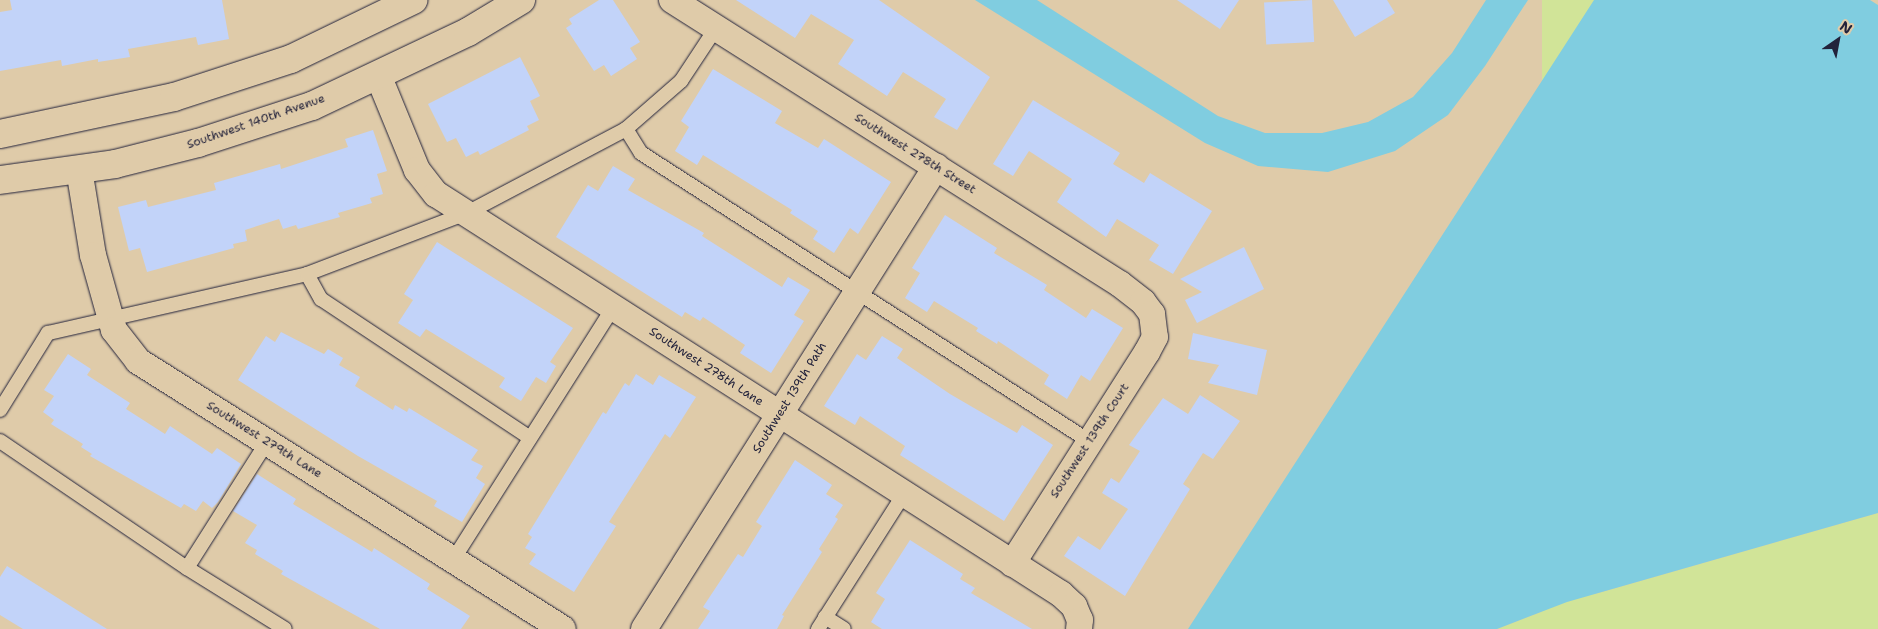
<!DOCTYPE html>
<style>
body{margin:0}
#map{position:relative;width:1878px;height:629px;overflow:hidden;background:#dfcba9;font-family:"Shantell Sans",sans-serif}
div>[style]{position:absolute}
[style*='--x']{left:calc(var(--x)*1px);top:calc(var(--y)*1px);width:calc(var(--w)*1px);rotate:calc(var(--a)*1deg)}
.green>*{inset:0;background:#d1e498;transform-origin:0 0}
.water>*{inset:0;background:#80cde0}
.building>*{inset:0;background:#c2d3f9;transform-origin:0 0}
.roads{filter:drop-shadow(0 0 1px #22223b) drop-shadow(0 0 1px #22223b)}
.lane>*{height:14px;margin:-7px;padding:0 7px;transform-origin:7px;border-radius:7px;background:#dfcba9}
.street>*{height:26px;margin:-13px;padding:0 13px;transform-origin:13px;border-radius:13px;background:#dfcba9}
.secondary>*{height:28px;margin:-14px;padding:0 14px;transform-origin:14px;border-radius:14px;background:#dfcba9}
span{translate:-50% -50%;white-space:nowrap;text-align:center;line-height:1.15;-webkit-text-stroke:4.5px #dfcba9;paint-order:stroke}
.street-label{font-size:12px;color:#22223b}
.north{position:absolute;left:1813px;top:15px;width:50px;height:50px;-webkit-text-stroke:4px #dfcba9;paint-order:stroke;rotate:33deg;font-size:14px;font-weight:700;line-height:20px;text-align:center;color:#22223b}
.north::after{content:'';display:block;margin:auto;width:18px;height:22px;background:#22223b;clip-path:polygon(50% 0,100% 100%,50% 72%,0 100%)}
</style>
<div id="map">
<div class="green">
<div style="left:1542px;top:0;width:52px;height:749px"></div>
<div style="clip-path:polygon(1878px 513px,1878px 629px,1497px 629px,1567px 602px)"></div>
</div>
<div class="water">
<div style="clip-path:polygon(975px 0,1037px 0,1218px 116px,1265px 133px,1322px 133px,1368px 122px,1413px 97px,1452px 53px,1486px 0,1528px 0,1485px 66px,1448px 115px,1395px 151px,1328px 172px,1258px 166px,1205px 143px)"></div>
<div style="clip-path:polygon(1594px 0,1870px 0,1878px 5px,1878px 513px,1567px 602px,1497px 629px,1188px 629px)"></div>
</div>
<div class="building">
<div style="clip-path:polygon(10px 0,222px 0,229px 39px,198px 45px,196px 37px,128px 49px,130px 57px,98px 62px,98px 59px,62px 66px,61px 60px,0 71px,0 12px,12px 10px)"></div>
<div style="clip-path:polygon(599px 0,613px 0,640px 42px,630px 48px,637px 59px,611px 76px,604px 65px,594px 71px,566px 28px,572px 24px,569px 19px)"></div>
<div style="clip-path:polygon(736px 0,879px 0,990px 77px,957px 130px,934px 117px,946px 99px,903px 72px,887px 96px,838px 64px,854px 40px,811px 14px,795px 38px)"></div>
<div style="clip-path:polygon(1177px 0,1239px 0,1220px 29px)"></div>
<div style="left:1312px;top:0;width:42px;height:48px;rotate:87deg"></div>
<div style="clip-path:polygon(1333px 0,1387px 0,1395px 13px,1355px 37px)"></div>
<div style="clip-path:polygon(520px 57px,540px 96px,530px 101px,539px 120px,527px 126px,529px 130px,480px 155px,478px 151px,466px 157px,456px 138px,447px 142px,428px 104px)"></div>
<div style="clip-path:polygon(713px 69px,782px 111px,775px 123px,818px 148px,824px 139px,891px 182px,858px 234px,850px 228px,834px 253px,813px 239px,818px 231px,790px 213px,792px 210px,703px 155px,697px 165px,675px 151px,689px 127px,681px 121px)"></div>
<div style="clip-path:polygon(1033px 100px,1120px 153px,1113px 164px,1144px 183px,1150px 173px,1212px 211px,1173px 274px,1149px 260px,1159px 245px,1117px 219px,1106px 237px,1057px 202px,1072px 179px,1029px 151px,1013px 176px,993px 164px)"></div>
<div style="clip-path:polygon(373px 130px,387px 171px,377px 174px,383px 194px,370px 198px,372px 203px,338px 213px,340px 217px,298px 229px,296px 225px,283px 229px,279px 219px,245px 230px,247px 241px,233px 244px,234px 248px,147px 272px,140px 248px,129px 251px,118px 207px,146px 200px,148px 207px,216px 190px,214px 183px,280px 164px,281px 169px,348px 147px,345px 139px)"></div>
<div style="clip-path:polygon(613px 166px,635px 179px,628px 190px,704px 233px,702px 236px,782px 287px,788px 277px,810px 290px,794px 315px,804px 321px,771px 373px,740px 353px,745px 345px,703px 317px,700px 321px,685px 312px,682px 317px,556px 237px,588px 185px,598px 191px)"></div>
<div style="clip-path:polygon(945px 215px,997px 248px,994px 253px,1047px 285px,1044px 290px,1086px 318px,1092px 309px,1123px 328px,1090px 381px,1081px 375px,1067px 399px,1044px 384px,1049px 375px,998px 341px,997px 344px,976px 331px,978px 328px,934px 301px,927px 312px,905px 298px,920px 273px,912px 268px)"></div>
<div style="clip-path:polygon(437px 242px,573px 328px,550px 362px,556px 366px,546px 383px,536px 377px,521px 401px,499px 387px,505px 378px,426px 329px,420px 337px,398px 323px,413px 300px,404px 294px)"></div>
<div style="clip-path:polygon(1244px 247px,1264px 289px,1197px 323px,1185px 300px,1202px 292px,1180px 279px)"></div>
<div style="clip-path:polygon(281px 332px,324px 354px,328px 349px,343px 358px,339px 365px,360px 377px,355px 386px,393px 410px,395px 405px,407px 412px,409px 408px,478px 450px,471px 460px,483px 466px,476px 478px,485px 484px,462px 522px,434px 506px,437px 501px,358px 456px,238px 380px,266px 336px,275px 342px)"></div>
<div style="clip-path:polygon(1193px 333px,1267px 350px,1257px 395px,1208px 383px,1219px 365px,1188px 359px)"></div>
<div style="clip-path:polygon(882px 336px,903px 349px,897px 358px,950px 394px,1017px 433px,1022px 425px,1053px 445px,1004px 521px,900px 455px,905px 446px,860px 416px,855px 425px,824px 406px,857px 354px,866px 360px)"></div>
<div style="clip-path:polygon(68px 354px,91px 369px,87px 375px,130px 403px,126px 409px,165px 434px,170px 426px,212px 454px,217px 448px,241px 464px,218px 502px,212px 508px,203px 501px,196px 511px,184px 504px,181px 508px,90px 456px,92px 454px,81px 447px,83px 444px,51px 424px,54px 420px,43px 412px,54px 396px,44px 390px)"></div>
<div style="clip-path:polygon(636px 374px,653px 385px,659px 375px,696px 397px,670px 438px,665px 434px,609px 522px,616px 526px,574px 592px,529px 564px,536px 554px,525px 548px,532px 537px,528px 534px,603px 412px,606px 414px,625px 383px,629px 386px)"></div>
<div style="clip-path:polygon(1200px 395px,1240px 421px,1213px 459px,1203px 453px,1183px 484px,1190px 489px,1125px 596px,1064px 556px,1078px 536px,1100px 550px,1128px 509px,1102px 493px,1111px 478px,1119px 483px,1140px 451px,1129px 445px,1163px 398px,1188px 414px)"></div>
<div style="clip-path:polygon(795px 460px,832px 485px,826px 494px,843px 505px,835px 517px,838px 519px,819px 549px,822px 552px,782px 615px,784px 616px,777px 629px,698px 629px,710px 611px,703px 607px,738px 554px,743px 557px,762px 526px,756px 522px)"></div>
<div style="clip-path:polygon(257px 474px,296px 499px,293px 504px,372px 552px,374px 548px,430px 584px,427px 589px,470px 616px,461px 629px,380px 629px,281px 574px,283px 571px,255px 554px,257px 550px,245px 543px,257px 525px,233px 511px)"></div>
<div style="clip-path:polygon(910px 540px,963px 574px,960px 579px,975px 588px,971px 593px,1032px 629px,882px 629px,871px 622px,885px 599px,876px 593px)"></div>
<div style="clip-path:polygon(7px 566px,107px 629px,23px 629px,0 615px,0 577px)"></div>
</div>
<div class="roads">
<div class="lane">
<div style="--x:626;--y:129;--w:28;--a:58"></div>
<div style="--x:641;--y:153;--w:533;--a:32.74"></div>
<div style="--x:307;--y:274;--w:29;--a:61"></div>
<div style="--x:321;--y:299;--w:251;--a:33.6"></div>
<div style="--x:0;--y:410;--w:91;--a:-58.1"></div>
<div style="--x:48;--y:333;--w:266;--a:-12.8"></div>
<div style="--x:307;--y:274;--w:171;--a:-20.9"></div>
<div style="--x:467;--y:213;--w:180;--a:-27.8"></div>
<div style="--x:626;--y:129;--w:73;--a:-41.1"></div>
<div style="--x:681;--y:81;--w:64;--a:-56.6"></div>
<div style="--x:0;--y:441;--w:226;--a:34.2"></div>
<div style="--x:187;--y:568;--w:115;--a:31.9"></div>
<div style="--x:453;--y:560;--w:299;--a:-57.6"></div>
<div style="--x:187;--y:568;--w:149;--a:-57.6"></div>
<div style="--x:825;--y:617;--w:22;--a:32"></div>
<div style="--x:818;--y:629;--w:160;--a:-57.5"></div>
</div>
<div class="street">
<div style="--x:672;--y:0;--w:530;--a:32.37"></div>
<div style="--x:1120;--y:284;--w:29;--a:38"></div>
<div style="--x:1143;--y:302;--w:15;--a:53"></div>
<div style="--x:1152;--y:314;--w:23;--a:83"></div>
<div style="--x:1155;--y:337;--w:17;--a:118"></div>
<div style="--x:1147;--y:352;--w:251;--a:122.5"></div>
<div style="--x:378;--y:75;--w:103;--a:67.7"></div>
<div style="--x:417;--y:170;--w:31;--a:52"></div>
<div style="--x:436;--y:194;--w:742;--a:32.62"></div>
<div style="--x:1061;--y:594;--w:18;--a:43"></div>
<div style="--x:1074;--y:606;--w:15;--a:67"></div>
<div style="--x:1080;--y:620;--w:9;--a:96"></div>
<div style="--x:79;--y:169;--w:87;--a:80.8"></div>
<div style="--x:93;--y:255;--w:78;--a:74.4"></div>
<div style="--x:114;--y:330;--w:39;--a:52"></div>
<div style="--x:138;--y:361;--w:502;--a:32.24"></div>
<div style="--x:644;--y:629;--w:547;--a:-57.71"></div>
</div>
<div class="secondary">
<div style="--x:0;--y:134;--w:178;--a:-12"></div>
<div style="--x:174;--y:97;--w:123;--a:-18"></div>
<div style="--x:291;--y:59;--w:136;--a:-25.8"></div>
<div style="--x:0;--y:180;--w:116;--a:-7.9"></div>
<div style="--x:115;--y:164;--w:86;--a:-14.2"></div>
<div style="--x:198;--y:143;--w:120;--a:-18"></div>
<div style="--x:312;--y:106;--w:173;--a:-25.4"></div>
<div style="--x:468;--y:32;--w:62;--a:-31.1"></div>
</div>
</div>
<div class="street-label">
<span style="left:256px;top:122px;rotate:-19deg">Southwest 140th Avenue</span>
<span style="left:915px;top:154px;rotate:32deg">Southwest 278th Street</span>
<span style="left:706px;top:367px;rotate:33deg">Southwest 278th Lane</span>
<span style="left:790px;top:398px;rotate:-58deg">Southwest 139th Path</span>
<span style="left:264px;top:440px;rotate:32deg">Southwest 279th Lane</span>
<span style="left:1090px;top:441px;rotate:-57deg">Southwest 139th Court</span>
</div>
<div class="north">N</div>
</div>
